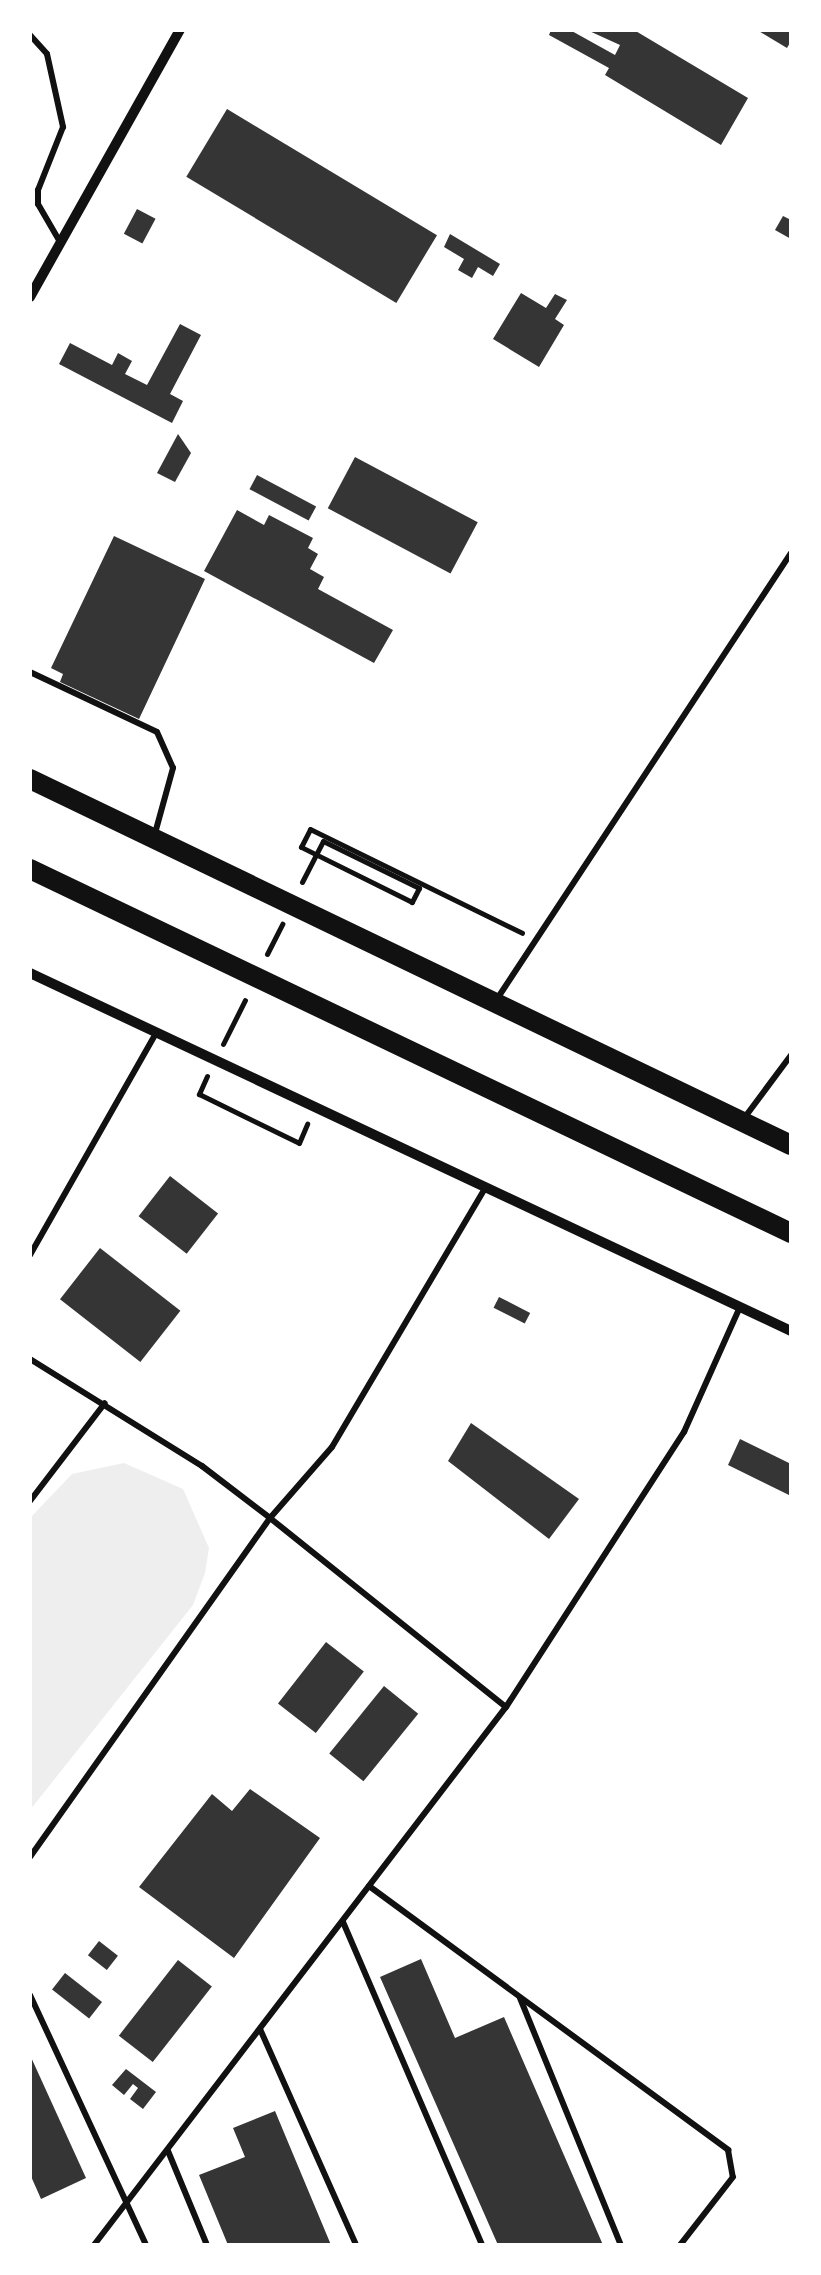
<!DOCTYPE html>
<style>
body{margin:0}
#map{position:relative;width:821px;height:2275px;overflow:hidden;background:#fff;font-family:"Alegreya Sans",sans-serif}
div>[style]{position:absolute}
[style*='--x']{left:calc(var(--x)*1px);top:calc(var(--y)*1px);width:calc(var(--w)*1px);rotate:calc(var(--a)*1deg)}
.green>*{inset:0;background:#eee}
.building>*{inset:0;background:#353535;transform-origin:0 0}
.path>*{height:5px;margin:-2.5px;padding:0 2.5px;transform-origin:2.5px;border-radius:2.5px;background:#111}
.service>*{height:6px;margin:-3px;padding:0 3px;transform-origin:3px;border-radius:3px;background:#111}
.minor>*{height:10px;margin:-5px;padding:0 5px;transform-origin:5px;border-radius:5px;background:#111}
.trunk>*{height:20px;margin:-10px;padding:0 10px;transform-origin:10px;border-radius:10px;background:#111}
span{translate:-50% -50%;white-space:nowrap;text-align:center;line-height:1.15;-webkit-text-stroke:8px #fff;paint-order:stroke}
.frame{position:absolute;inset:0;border:32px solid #fff;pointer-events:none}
</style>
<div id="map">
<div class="green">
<div style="clip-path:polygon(124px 1463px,183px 1489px,209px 1548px,205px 1573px,193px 1605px,30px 1810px,30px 1518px,72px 1474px)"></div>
</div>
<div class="building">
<div style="clip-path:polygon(551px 30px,570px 30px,615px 55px,620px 45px,587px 30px,634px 30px,748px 98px,721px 145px,605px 75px,609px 68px,549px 35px)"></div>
<div style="clip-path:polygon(757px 30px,791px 30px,791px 41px,787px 48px)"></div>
<div style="left:227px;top:109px;width:245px;height:79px;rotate:31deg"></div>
<div style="left:137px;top:209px;width:21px;height:28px;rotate:28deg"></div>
<div style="clip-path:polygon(783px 216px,791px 220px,791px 239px,775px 230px)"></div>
<div style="clip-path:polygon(450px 234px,500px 264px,493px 276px,478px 267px,472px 278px,458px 270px,464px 259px,444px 247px)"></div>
<div style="clip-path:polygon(521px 293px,546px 308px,555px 294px,567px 300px,555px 319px,564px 325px,539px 367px,493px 339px)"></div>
<div style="clip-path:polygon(180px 324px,201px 335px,170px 394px,183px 401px,172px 423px,59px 364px,70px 343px,112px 365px,118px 353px,132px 361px,125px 374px,147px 385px)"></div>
<div style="clip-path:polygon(178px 434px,191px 453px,175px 482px,157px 473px)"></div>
<div style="left:355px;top:457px;width:139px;height:58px;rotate:28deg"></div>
<div style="left:257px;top:475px;width:67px;height:16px;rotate:28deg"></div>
<div style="clip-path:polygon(237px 510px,264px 525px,269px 515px,313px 538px,308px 548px,318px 554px,310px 569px,324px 577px,318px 589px,393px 630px,374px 663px,204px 571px)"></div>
<div style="clip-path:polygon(114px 536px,205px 579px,139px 719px,60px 682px,63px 674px,51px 668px)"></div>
<div style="left:170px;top:1176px;width:61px;height:51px;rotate:38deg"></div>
<div style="left:100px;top:1248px;width:102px;height:65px;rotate:38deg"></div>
<div style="left:499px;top:1297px;width:35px;height:12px;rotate:27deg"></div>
<div style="clip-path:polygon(471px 1423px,579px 1499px,549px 1539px,448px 1461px)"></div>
<div style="clip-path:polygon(740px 1439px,791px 1464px,791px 1496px,728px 1465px)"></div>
<div style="left:326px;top:1642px;width:48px;height:78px;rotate:38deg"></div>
<div style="left:384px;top:1686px;width:44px;height:87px;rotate:39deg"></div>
<div style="clip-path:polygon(250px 1789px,320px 1838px,234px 1958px,139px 1887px,212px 1794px,232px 1811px)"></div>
<div style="left:99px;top:1941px;width:24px;height:18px;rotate:38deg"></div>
<div style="clip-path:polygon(421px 1959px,455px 2038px,504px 2017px,603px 2245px,498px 2245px,380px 1977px)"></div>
<div style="left:178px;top:1960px;width:43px;height:96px;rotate:38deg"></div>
<div style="left:65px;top:1973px;width:47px;height:21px;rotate:38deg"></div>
<div style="clip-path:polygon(30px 2055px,86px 2178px,41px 2199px,30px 2174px)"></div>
<div style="clip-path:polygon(126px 2069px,156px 2092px,143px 2109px,130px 2099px,138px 2088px,133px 2084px,124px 2095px,112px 2085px)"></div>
<div style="clip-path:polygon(275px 2111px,331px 2245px,228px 2245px,199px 2175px,245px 2157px,233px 2128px)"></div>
</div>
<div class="path">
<div style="--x:302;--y:882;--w:46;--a:-62.9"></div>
<div style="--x:323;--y:841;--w:107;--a:26.1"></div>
<div style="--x:419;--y:888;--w:16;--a:117"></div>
<div style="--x:412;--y:902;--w:124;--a:-153.6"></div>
<div style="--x:301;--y:847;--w:20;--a:-63"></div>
<div style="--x:310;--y:829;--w:236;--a:26.1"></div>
<div style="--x:267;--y:954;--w:34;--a:-63"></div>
<div style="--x:223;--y:1044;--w:49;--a:-63.4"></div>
<div style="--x:207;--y:1076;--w:20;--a:114"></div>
<div style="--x:199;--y:1094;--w:111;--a:26.1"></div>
<div style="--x:299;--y:1143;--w:21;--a:-67"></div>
</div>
<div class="service">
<div style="--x:30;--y:35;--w:25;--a:48"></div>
<div style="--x:47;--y:54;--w:75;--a:77.6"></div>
<div style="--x:63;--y:127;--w:68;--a:111.6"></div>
<div style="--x:38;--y:190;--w:14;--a:90"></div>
<div style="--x:38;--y:204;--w:44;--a:59.9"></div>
<div style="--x:30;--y:672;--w:140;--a:25.3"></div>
<div style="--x:157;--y:732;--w:39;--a:66"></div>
<div style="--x:173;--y:768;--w:72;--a:105.4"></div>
<div style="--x:497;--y:999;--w:534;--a:-56.61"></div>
<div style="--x:745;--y:1117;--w:77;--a:-53.4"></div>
<div style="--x:30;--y:1255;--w:257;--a:-60.4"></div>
<div style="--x:30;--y:1359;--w:203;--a:31.9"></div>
<div style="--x:202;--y:1466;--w:86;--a:37.4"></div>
<div style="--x:270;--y:1518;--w:94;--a:-48.9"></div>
<div style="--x:332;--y:1447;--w:301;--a:-59.4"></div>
<div style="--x:30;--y:1501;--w:123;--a:-52.6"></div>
<div style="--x:30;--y:1857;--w:415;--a:-54.7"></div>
<div style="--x:270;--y:1518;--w:302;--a:38.7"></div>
<div style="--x:369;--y:1886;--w:446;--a:36.3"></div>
<div style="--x:728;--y:2150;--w:27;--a:80"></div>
<div style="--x:733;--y:2177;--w:86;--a:127.9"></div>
<div style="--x:343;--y:1922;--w:352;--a:66.7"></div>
<div style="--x:30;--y:1995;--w:276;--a:65.1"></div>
<div style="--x:520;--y:1998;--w:267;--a:67.8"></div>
<div style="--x:260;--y:2029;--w:236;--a:66"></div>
<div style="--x:168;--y:2151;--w:102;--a:67.5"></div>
<div style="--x:94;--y:2245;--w:678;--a:-52.56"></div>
<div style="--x:506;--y:1707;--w:328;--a:-57.1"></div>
<div style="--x:684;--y:1432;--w:137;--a:-65.9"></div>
</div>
<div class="minor">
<div style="--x:30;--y:297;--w:306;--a:-60.7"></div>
<div style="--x:30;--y:973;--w:841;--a:25.19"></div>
</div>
<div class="trunk">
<div style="--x:30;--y:779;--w:844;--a:25.69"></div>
<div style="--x:30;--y:869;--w:844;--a:25.56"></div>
</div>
<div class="frame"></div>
</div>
